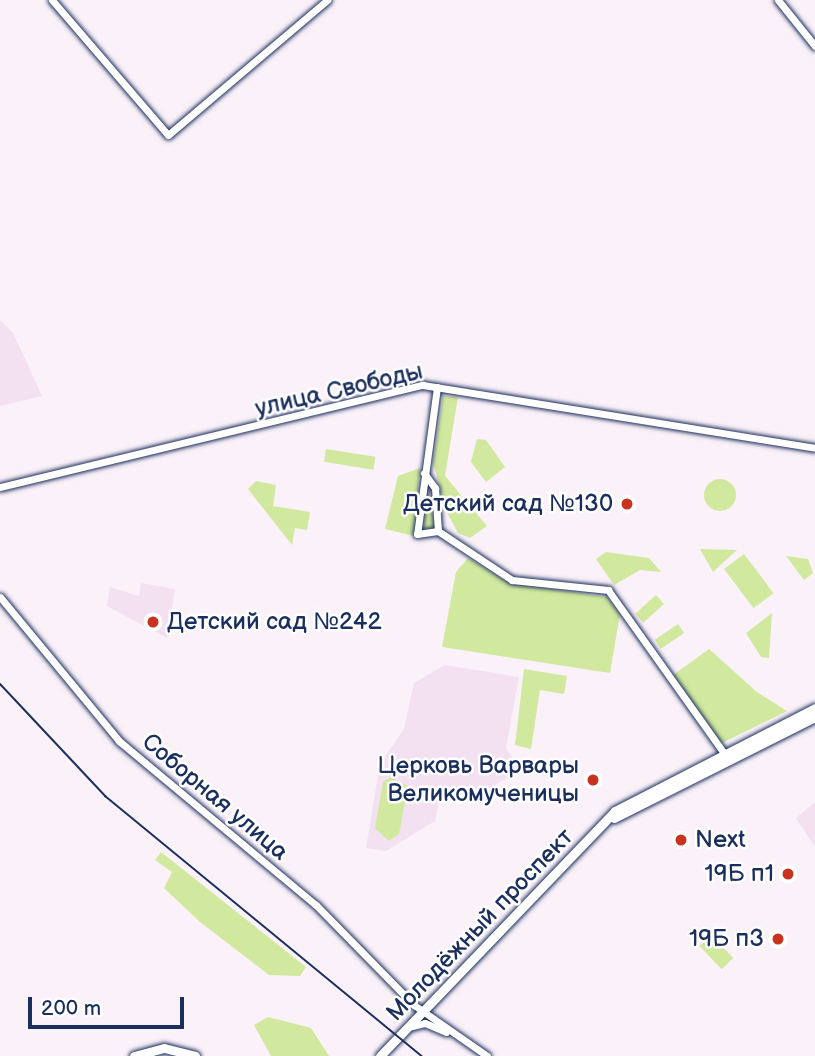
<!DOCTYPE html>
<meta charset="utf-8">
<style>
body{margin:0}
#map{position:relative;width:815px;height:1056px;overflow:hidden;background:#faf1f9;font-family:"Balsamiq Sans",sans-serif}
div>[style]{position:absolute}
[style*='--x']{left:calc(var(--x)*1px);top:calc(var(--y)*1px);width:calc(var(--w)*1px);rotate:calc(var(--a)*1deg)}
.built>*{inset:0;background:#f3e0f1}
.green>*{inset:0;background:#d1e99e;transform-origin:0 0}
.round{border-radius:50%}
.roads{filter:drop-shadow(0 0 2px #1b2f5e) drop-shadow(0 0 2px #1b2f5e)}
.minor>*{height:7px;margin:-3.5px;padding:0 3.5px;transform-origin:3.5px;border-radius:3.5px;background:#fff}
.major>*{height:9px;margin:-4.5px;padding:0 4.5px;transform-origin:4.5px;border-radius:4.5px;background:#fff}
.rail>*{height:2px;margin:-1px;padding:0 1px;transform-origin:1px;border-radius:1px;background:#1b2f5e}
.dots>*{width:19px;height:19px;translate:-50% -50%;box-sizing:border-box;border:4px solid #fff;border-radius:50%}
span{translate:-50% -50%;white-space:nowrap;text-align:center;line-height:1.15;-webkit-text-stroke:5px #fff;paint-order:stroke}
.street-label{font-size:24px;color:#1b2f5e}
.poi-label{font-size:24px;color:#1b2f5e}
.right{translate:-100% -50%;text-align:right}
.left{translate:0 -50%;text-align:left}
.scale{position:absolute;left:28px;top:997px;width:156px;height:32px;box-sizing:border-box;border:4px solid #1b2f5e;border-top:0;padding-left:9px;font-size:21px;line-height:24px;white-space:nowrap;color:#1b2f5e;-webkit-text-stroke:5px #fff;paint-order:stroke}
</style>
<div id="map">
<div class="built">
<div style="clip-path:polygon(0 320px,13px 333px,42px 396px,0 406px)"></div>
<div style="clip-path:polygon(141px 583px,175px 589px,167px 638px,107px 606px,110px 587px,139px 596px)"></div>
<div style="clip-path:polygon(445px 665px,519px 677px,506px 748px,514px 760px,511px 776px,476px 795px,441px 791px,435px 821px,386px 851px,366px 848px,380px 764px,404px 729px,414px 683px)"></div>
<div style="clip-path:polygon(815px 802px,815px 847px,796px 818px)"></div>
</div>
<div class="green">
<div style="clip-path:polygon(443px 396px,458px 397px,445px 476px,487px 526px,470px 538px,458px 533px,446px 511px,433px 462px)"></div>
<div style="clip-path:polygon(477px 439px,486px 440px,505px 467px,486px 482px,471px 462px)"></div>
<div style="left:326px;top:449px;width:50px;height:13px;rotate:9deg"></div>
<div style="clip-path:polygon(420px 468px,414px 536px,385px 529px,398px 476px)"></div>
<div style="clip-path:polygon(425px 477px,435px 527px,420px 531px)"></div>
<div class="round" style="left:704px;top:479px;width:32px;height:32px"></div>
<div style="clip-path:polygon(256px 481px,276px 485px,273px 506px,310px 512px,307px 530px,295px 528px,292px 545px,248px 489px)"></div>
<div style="clip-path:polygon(700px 549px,737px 550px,713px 572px)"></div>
<div style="clip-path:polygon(606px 552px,649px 558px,661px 572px,640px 570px,614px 585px,596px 559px)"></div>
<div style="left:744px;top:554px;width:49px;height:25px;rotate:53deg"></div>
<div style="clip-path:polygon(786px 556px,808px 559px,813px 573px,804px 580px)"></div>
<div style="clip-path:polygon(468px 558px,509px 583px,607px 597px,620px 614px,610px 673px,442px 647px,456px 572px)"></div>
<div style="left:656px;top:595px;width:12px;height:28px;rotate:48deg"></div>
<div style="clip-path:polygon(772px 613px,769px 658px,761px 657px,746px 633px)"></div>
<div style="left:678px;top:624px;width:11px;height:28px;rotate:56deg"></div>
<div style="clip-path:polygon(709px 649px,757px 692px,787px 711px,718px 745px,669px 678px)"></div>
<div style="clip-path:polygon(524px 669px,567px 676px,564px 694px,540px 690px,531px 749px,515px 745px)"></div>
<div style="clip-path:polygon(391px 777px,408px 786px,399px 834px,389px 841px,375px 828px,383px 782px)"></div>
<div style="clip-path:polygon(161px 852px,306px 967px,300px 976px,269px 975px,200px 922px,164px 888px,172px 872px,155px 860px)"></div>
<div style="left:711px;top:935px;width:32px;height:16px;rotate:46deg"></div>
<div style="clip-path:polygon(268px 1017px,311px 1028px,329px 1056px,271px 1056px,254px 1025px)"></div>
</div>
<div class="roads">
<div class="minor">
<div style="--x:52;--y:0;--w:178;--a:49.3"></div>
<div style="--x:168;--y:135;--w:209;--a:-40.3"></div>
<div style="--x:778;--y:0;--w:59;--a:51.2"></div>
<div style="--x:437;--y:387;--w:148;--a:97.7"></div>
<div style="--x:417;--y:534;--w:21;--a:-8"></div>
<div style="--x:438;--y:531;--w:89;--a:33.5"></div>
<div style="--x:512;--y:580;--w:97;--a:5.9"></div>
<div style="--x:608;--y:590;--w:200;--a:54.6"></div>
<div style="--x:424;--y:473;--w:19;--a:54"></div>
<div style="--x:435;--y:488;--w:43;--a:86"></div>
<div style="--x:0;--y:487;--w:435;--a:-13.6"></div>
<div style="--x:423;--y:385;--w:397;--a:9.1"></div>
<div style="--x:0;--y:597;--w:187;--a:50.4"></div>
<div style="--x:119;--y:741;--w:256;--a:39.8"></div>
<div style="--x:316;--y:905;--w:140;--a:45.6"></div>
<div style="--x:414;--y:1005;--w:89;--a:34.9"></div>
<div style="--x:408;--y:1027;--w:17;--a:-13"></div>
<div style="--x:425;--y:1023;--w:23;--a:23"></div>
</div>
<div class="major">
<div style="--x:614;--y:818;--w:225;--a:-26.7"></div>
<div style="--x:134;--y:1056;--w:31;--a:-15"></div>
<div style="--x:164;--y:1048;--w:32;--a:14"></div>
<div style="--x:380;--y:1056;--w:339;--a:-46.2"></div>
<div style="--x:615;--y:811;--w:225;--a:-27.2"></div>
</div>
</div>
<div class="rail">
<div style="--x:0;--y:684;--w:154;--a:46.8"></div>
<div style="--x:105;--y:796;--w:410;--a:39.4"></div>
</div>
<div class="dots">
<div style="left:627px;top:504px;background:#c8321e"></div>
<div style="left:153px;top:622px;background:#c8321e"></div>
<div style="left:593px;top:780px;background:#c8321e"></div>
<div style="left:681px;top:840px;background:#c8321e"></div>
<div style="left:788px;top:874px;background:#c8321e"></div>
<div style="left:778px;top:939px;background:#c8321e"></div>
</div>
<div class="street-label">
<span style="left:339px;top:390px;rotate:-13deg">улица Свободы</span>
<span style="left:215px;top:797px;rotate:40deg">Соборная улица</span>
<span style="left:480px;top:925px;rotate:-46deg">Молодёжный проспект</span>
</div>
<div class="poi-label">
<span class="right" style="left:613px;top:504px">Детский сад №130</span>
<span class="left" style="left:167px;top:622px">Детский сад №242</span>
<span class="right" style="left:579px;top:780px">Церковь Варвары<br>Великомученицы</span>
<span class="left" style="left:695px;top:840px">Next</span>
<span class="right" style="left:774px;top:874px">19Б п1</span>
<span class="right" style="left:764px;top:939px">19Б п3</span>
</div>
<div class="scale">200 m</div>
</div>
